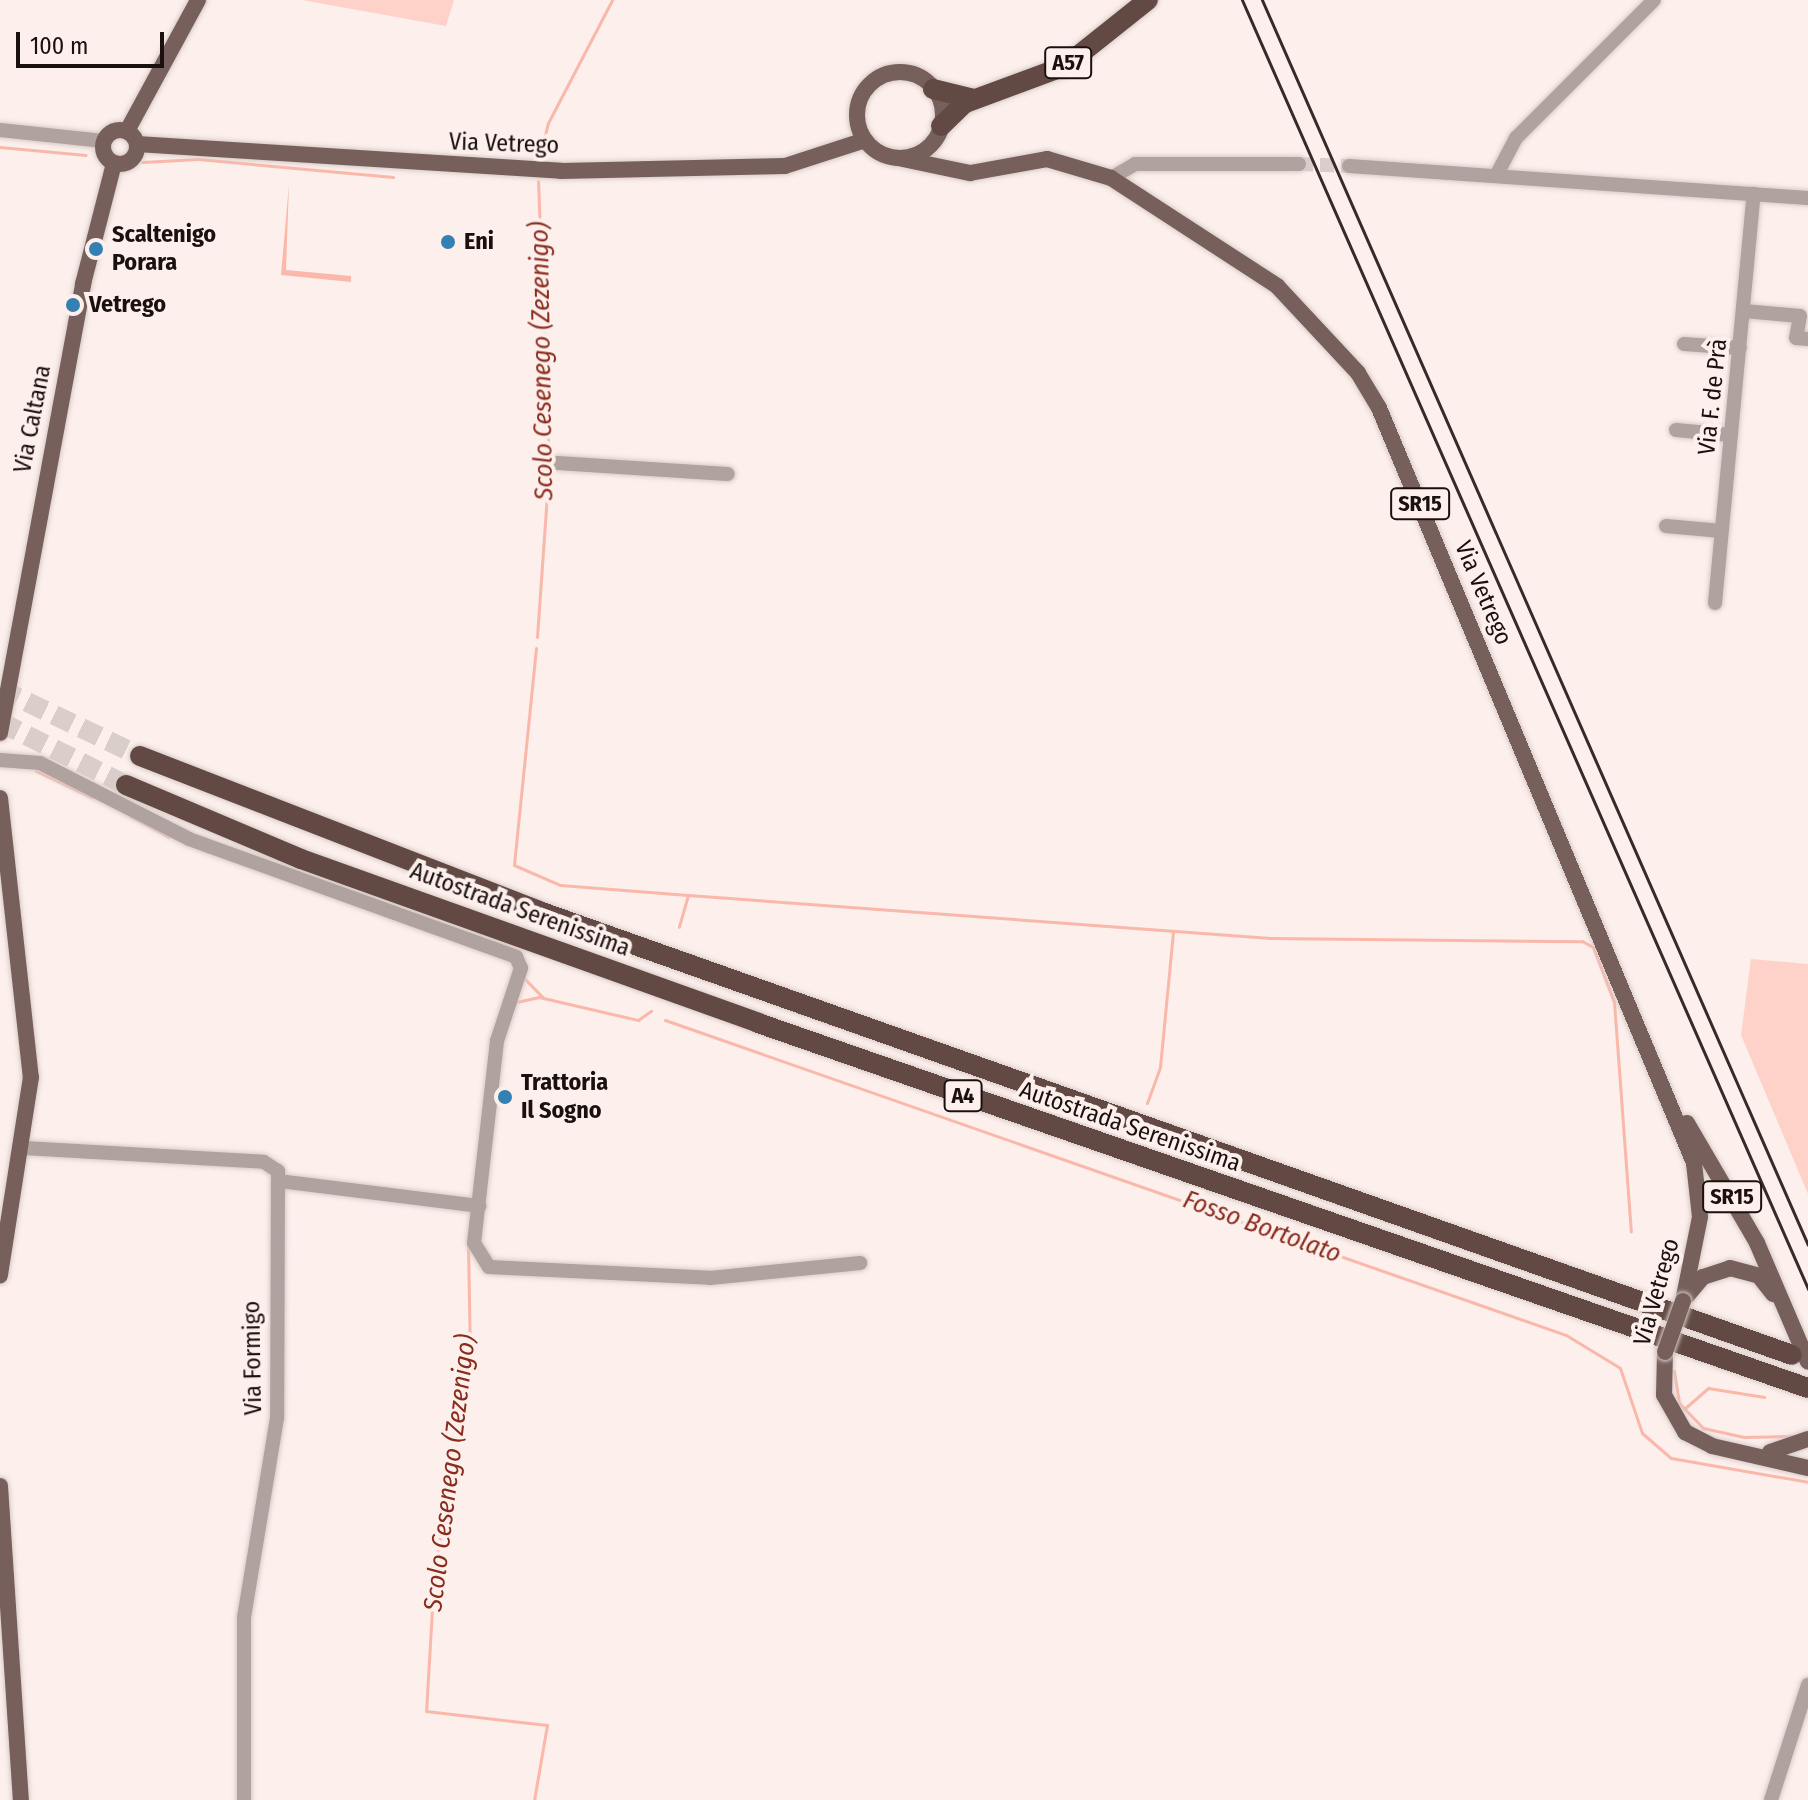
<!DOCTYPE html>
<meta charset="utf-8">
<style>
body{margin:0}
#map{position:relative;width:1808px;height:1800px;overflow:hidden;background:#fcefec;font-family:"Fira Sans Condensed",sans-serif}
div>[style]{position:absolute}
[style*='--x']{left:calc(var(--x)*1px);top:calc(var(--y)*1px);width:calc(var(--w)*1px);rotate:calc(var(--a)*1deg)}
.green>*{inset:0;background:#fed2c9}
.water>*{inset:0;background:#fab8aa}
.stream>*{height:3px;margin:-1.5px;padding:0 1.5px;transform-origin:1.5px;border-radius:1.5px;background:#fab8aa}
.minor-tunnel>*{height:14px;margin-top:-7px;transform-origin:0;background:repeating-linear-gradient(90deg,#dacecb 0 14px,transparent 0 21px)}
.highway-tunnel>*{height:20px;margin-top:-10px;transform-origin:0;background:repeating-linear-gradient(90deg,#dacecb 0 20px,transparent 0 30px)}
.roads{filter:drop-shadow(0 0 2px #d8cbc8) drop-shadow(0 0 2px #d8cbc8)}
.minor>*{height:14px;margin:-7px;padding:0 7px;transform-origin:7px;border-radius:7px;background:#afa29f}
.major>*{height:16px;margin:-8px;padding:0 8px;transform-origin:8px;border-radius:8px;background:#77605b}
.major>.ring{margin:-8px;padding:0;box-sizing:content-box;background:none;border:16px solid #77605b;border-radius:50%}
.highway>*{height:20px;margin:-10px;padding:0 10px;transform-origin:10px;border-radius:10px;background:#624943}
.rail>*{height:3px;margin:-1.5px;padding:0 1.5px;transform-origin:1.5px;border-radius:1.5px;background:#362b29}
.bridges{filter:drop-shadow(0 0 2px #d8cbc8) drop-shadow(0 0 2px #d8cbc8)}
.major-bridge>*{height:16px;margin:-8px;padding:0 8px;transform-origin:8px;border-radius:8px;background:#77605b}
.dots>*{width:22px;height:22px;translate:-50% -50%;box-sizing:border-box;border:4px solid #fcefec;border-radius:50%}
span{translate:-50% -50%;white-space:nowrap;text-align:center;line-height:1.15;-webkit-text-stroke:8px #fcefec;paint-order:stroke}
.shield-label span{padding:2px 6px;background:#fcefec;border:2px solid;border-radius:6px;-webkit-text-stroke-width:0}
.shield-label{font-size:22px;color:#1a100e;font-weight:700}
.street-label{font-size:24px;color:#1a100e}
.poi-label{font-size:24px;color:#1a100e;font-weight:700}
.left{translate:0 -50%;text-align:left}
.water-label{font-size:26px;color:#8a2c1d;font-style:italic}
.scale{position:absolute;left:16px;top:32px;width:148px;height:36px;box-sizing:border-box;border:4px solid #1a100e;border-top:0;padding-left:10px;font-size:24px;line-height:28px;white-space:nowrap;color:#1a100e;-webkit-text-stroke:6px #fcefec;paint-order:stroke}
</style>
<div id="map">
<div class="green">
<div style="clip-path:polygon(302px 0,454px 0,446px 26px)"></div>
<div style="clip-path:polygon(1751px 959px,1808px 964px,1808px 1194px,1741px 1035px)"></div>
</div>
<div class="water">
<div style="clip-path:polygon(289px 184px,286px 270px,351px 276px,351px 282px,281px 275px)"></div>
</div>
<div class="stream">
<div style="--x:0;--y:147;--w:86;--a:5.3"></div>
<div style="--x:540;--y:157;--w:35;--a:-77"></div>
<div style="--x:548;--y:123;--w:139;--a:-62.5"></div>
<div style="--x:142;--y:162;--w:56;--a:-3.1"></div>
<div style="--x:198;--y:159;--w:196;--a:5.3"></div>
<div style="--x:537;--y:637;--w:171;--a:-86"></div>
<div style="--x:549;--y:466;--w:285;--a:-92.2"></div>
<div style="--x:536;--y:648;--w:218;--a:95.8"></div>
<div style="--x:514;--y:865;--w:50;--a:23.5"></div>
<div style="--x:560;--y:885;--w:128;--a:4.5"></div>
<div style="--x:688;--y:895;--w:33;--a:106"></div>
<div style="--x:36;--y:771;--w:61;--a:25.3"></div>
<div style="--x:130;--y:816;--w:44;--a:28.3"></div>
<div style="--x:688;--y:895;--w:584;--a:4.23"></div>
<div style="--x:1270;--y:938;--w:312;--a:0.6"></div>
<div style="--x:1582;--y:941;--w:13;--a:29"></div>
<div style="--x:1593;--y:947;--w:59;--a:69.1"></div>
<div style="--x:1614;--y:1002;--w:230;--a:85.8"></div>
<div style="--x:524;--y:978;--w:28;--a:46"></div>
<div style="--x:516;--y:1002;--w:24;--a:-12"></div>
<div style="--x:539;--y:997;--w:102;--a:13.1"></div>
<div style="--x:638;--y:1020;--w:16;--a:-35"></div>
<div style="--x:665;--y:1020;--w:954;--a:19.27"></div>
<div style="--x:1566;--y:1335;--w:63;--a:31.4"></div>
<div style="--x:1620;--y:1368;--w:69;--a:71.3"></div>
<div style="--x:1642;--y:1433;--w:38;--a:41"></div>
<div style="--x:1671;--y:1458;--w:139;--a:9.9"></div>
<div style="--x:493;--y:1033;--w:27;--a:-70"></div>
<div style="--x:1147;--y:1103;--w:38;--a:-70"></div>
<div style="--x:1160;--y:1067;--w:137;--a:-84.5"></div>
<div style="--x:468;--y:1243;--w:114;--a:89"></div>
<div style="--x:470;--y:1357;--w:220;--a:99.4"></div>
<div style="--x:434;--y:1574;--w:137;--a:93.3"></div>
<div style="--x:426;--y:1711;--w:122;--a:6.6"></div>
<div style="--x:547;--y:1725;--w:76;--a:99.8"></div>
<div style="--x:1674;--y:1371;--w:32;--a:81"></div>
<div style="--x:1679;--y:1403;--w:35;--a:46"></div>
<div style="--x:1703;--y:1428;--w:42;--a:12.4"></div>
<div style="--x:1744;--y:1437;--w:48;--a:-1.2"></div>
<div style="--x:1684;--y:1409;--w:32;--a:-41"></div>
<div style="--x:1708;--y:1388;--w:57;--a:9.1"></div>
</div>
<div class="minor-tunnel">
<div style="--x:1299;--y:164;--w:50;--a:2.3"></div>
</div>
<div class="highway-tunnel">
<div style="--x:0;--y:689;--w:155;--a:25.6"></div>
<div style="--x:0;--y:722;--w:141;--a:26.6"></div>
</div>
<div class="roads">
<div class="minor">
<div style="--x:0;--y:130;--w:104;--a:6.1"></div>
<div style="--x:1349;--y:166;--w:460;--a:4"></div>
<div style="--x:1497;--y:174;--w:41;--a:-62.2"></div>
<div style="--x:1516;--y:138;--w:195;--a:-45"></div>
<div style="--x:1111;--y:178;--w:28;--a:-30"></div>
<div style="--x:1135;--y:164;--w:164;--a:0"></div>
<div style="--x:1744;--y:311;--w:56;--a:5.1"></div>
<div style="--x:1800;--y:316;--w:22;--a:100"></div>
<div style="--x:1796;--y:338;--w:12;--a:5"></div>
<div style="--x:1684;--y:344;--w:56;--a:4.1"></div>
<div style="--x:1676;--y:430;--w:55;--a:5.2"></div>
<div style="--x:557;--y:463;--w:171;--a:3.7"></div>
<div style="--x:1666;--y:526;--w:56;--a:5.1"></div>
<div style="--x:1715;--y:603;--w:411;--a:-84.6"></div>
<div style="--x:0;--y:760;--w:40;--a:4.3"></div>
<div style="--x:40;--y:763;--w:167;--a:27"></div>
<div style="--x:189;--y:839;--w:348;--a:19.8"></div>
<div style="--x:516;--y:957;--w:12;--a:66"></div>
<div style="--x:521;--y:968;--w:77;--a:108.2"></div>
<div style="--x:497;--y:1041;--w:203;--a:96.5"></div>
<div style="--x:474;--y:1243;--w:28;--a:58"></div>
<div style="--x:489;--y:1267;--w:221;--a:2.8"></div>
<div style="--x:710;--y:1278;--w:151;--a:-5.7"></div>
<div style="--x:24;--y:1148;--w:240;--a:3.3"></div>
<div style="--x:264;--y:1162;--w:17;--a:33"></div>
<div style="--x:278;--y:1171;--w:247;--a:90.2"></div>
<div style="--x:277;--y:1418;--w:203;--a:99.4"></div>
<div style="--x:244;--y:1618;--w:182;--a:90"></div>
<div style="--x:279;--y:1181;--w:202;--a:7.1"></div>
<div style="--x:1771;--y:1800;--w:121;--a:-72.2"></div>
</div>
<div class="major">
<div class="ring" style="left:857px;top:72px;width:70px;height:70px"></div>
<div class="ring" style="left:103px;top:130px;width:18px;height:18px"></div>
<div style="--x:127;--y:131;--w:149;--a:-61.5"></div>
<div style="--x:137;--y:144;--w:425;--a:3.6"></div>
<div style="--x:561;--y:171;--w:224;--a:-1.3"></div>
<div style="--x:785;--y:166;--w:84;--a:-18"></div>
<div style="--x:898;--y:158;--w:74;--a:11.8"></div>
<div style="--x:970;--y:173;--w:78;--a:-10.3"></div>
<div style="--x:1047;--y:159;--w:67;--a:16.5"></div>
<div style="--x:1111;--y:178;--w:198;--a:33"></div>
<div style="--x:1277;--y:286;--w:119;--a:47"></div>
<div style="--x:1358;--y:373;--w:41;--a:59"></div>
<div style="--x:1379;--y:408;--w:818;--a:67.35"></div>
<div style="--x:1694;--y:1163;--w:54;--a:83.7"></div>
<div style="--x:1700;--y:1217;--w:86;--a:101.4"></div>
<div style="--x:0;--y:733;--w:457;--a:-79.5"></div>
<div style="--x:83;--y:284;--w:125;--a:-75.6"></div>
<div style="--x:0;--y:798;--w:281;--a:83.7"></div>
<div style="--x:31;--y:1077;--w:201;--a:98.9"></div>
<div style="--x:1687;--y:1123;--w:139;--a:59.7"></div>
<div style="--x:1757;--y:1243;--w:129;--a:66.8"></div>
<div style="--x:1686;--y:1297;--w:26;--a:-50"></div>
<div style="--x:1703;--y:1277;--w:28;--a:-18"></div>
<div style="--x:1730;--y:1268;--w:30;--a:15"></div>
<div style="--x:1759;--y:1276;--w:23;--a:52"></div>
<div style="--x:1665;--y:1352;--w:43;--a:91.3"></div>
<div style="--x:1664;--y:1395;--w:43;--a:60.4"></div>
<div style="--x:1685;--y:1432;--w:30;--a:27"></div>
<div style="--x:1712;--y:1446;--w:98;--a:12.9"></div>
<div style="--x:1770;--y:1452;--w:40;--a:-18.9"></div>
<div style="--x:0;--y:1486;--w:315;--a:86.2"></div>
</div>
<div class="highway">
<div style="--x:933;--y:89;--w:42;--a:13.7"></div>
<div style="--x:941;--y:126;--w:33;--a:-44"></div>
<div style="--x:965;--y:103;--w:107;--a:-20.3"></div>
<div style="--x:1065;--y:66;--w:106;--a:-38.5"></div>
<div style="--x:140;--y:756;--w:428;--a:21.2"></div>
<div style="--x:539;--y:911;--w:1329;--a:19.51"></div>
<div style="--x:126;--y:785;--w:190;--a:22.9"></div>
<div style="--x:301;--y:859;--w:486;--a:19.7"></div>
<div style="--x:758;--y:1023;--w:1112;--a:19.17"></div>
</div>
</div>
<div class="rail">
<div style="--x:1242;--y:0;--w:1408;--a:66.29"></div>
<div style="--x:1262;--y:0;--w:1359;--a:66.32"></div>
</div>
<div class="bridges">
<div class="major-bridge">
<div style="--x:1665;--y:1352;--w:54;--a:-70.6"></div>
</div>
</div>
<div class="dots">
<div style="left:448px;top:242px;background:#3480b3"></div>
<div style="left:96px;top:249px;background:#3480b3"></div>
<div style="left:73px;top:305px;background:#3480b3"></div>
<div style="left:505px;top:1097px;background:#3480b3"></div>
</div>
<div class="shield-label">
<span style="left:1068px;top:63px">A57</span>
<span style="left:1420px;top:504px">SR15</span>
<span style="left:963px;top:1096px">A4</span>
<span style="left:1732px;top:1197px">SR15</span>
</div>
<div class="street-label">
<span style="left:504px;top:144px;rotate:2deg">Via Vetrego</span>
<span style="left:1713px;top:397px;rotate:-84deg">Via F. de Prà</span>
<span style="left:33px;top:419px;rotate:-79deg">Via Caltana</span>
<span style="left:1483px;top:593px;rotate:67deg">Via Vetrego</span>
<span style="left:520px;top:910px;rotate:20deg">Autostrada Serenissima</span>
<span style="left:1130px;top:1127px;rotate:19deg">Autostrada Serenissima</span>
<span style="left:1657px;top:1292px;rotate:-74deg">Via Vetrego</span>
<span style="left:253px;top:1358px;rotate:-91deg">Via Formigo</span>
</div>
<div class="poi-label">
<span class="left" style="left:112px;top:249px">Scaltenigo<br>Porara</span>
<span class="left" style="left:464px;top:242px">Eni</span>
<span class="left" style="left:89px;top:305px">Vetrego</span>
<span class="left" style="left:521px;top:1097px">Trattoria<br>Il Sogno</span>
</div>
<div class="water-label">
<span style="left:542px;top:361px;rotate:-91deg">Scolo Cesenego (Zezenigo)</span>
<span style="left:1262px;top:1227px;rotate:20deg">Fosso Bortolato</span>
<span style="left:450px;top:1473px;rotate:-83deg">Scolo Cesenego (Zezenigo)</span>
</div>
<div class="scale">100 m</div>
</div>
